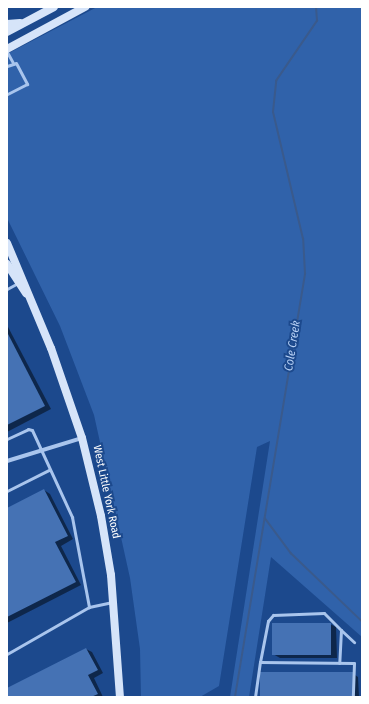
<!DOCTYPE html>
<style>
body{margin:0}
#map{position:relative;width:369px;height:704px;overflow:hidden;background:#1c498d;font-family:"Fira Sans Condensed",sans-serif}
div>[style]{position:absolute}
[style*='--x']{left:calc(var(--x)*1px);top:calc(var(--y)*1px);width:calc(var(--w)*1px);rotate:calc(var(--a)*1deg)}
.green>*{inset:0;background:#3062aa}
.shadow>*{inset:0;background:#0007}
.stream>*{height:1.5px;margin:-0.75px;padding:0 0.75px;transform-origin:0.75px;border-radius:0.75px;background:#3a5a8c}
.building>*{inset:0;background:#4572b4;transform-origin:0 0}
.service>*{height:3px;margin:-1.5px;padding:0 1.5px;transform-origin:1.5px;border-radius:1.5px;background:#a9c5ed}
.minor>*{height:4px;margin:-2px;padding:0 2px;transform-origin:2px;border-radius:2px;background:#a9c5ed}
.secondary>*{height:8px;margin:-4px;padding:0 4px;transform-origin:4px;border-radius:4px;background:#d6e4f9}
span{translate:-50% -50%;white-space:nowrap;text-align:center;line-height:1.15;-webkit-text-stroke:4px #1c498d;paint-order:stroke}
.street-label{font-size:11px;color:#fff}
.water-label{font-size:12px;color:#b5cff4;font-style:italic}
.frame{position:absolute;inset:0;border:8px solid #fff;pointer-events:none}
</style>
<div id="map">
<div class="green">
<div style="clip-path:polygon(97px 7px,362px 7px,362px 637px,271px 557px,249px 697px,230px 697px,270px 441px,257px 447px,219px 686px,200px 697px,141px 697px,140px 649px,130px 578px,94px 415px,60px 326px,7px 218px,7px 54px)"></div>
</div>
<div class="shadow">
<div style="clip-path:polygon(7px 325px,51px 409px,7px 432px)"></div>
<div style="clip-path:polygon(44px 490px,50px 494px,73px 539px,61px 546px,81px 585px,7px 623px,7px 509px)"></div>
<div style="clip-path:polygon(330px 624px,336px 627px,337px 658px,280px 658px,273px 654px)"></div>
<div style="clip-path:polygon(86px 649px,92px 652px,103px 673px,94px 678px,103px 697px,7px 697px,7px 689px)"></div>
<div style="clip-path:polygon(352px 673px,358px 677px,359px 697px,261px 697px)"></div>
</div>
<div class="stream">
<div style="--x:265;--y:518;--w:44;--a:53.4"></div>
<div style="--x:291;--y:553;--w:98;--a:43.8"></div>
<div style="--x:235;--y:697;--w:429;--a:-80.6"></div>
<div style="--x:305;--y:274;--w:35;--a:-93"></div>
<div style="--x:303;--y:239;--w:130;--a:-103.3"></div>
<div style="--x:273;--y:112;--w:31;--a:-84"></div>
<div style="--x:276;--y:81;--w:73;--a:-55.7"></div>
<div style="--x:317;--y:21;--w:14;--a:-94"></div>
</div>
<div class="building">
<div style="clip-path:polygon(7px 332px,45px 406px,7px 425px)"></div>
<div style="clip-path:polygon(44px 489px,68px 536px,55px 542px,76px 582px,7px 617px,7px 508px)"></div>
<div style="left:272px;top:623px;width:59px;height:32px"></div>
<div style="clip-path:polygon(86px 648px,98px 670px,88px 675px,98px 694px,91px 697px,7px 697px,7px 688px)"></div>
<div style="left:353px;top:672px;width:25px;height:93px;rotate:90deg"></div>
</div>
<div class="service">
<div style="--x:7;--y:52;--w:13;--a:61"></div>
<div style="--x:7;--y:66;--w:9;--a:-18"></div>
<div style="--x:16;--y:63;--w:24;--a:62"></div>
<div style="--x:27;--y:84;--w:22;--a:153"></div>
<div style="--x:7;--y:289;--w:13;--a:-29"></div>
<div style="--x:7;--y:439;--w:23;--a:-25"></div>
<div style="--x:28;--y:429;--w:4;--a:14"></div>
<div style="--x:32;--y:430;--w:96;--a:65.3"></div>
<div style="--x:72;--y:517;--w:92;--a:79.3"></div>
<div style="--x:7;--y:491;--w:47;--a:-26.6"></div>
<div style="--x:341;--y:630;--w:18;--a:43"></div>
<div style="--x:7;--y:654;--w:95;--a:-29.8"></div>
<div style="--x:89;--y:607;--w:24;--a:-12"></div>
<div style="--x:260;--y:662;--w:42;--a:-79"></div>
<div style="--x:268;--y:621;--w:8;--a:-50"></div>
<div style="--x:273;--y:615;--w:51;--a:-2.2"></div>
<div style="--x:324;--y:613;--w:24;--a:45"></div>
<div style="--x:341;--y:630;--w:33;--a:93"></div>
<div style="--x:255;--y:697;--w:35;--a:-82"></div>
<div style="--x:260;--y:662;--w:94;--a:0.6"></div>
<div style="--x:354;--y:663;--w:34;--a:92"></div>
</div>
<div class="minor">
<div style="--x:7;--y:461;--w:78;--a:-17"></div>
</div>
<div class="secondary">
<div style="--x:7;--y:24;--w:13;--a:-4"></div>
<div style="--x:7;--y:32;--w:53;--a:-28"></div>
<div style="--x:7;--y:49;--w:89;--a:-28.3"></div>
<div style="--x:7;--y:243;--w:114;--a:67.3"></div>
<div style="--x:51;--y:348;--w:95;--a:71"></div>
<div style="--x:82;--y:438;--w:80;--a:76.3"></div>
<div style="--x:101;--y:516;--w:60;--a:80.4"></div>
<div style="--x:111;--y:575;--w:122;--a:85.8"></div>
<div style="--x:7;--y:264;--w:35;--a:57"></div>
</div>
<div class="street-label">
<span style="left:106px;top:492px;rotate:78deg">West Little York Road</span>
</div>
<div class="water-label">
<span style="left:293px;top:346px;rotate:-81deg">Cole Creek</span>
</div>
<div class="frame"></div>
</div>
